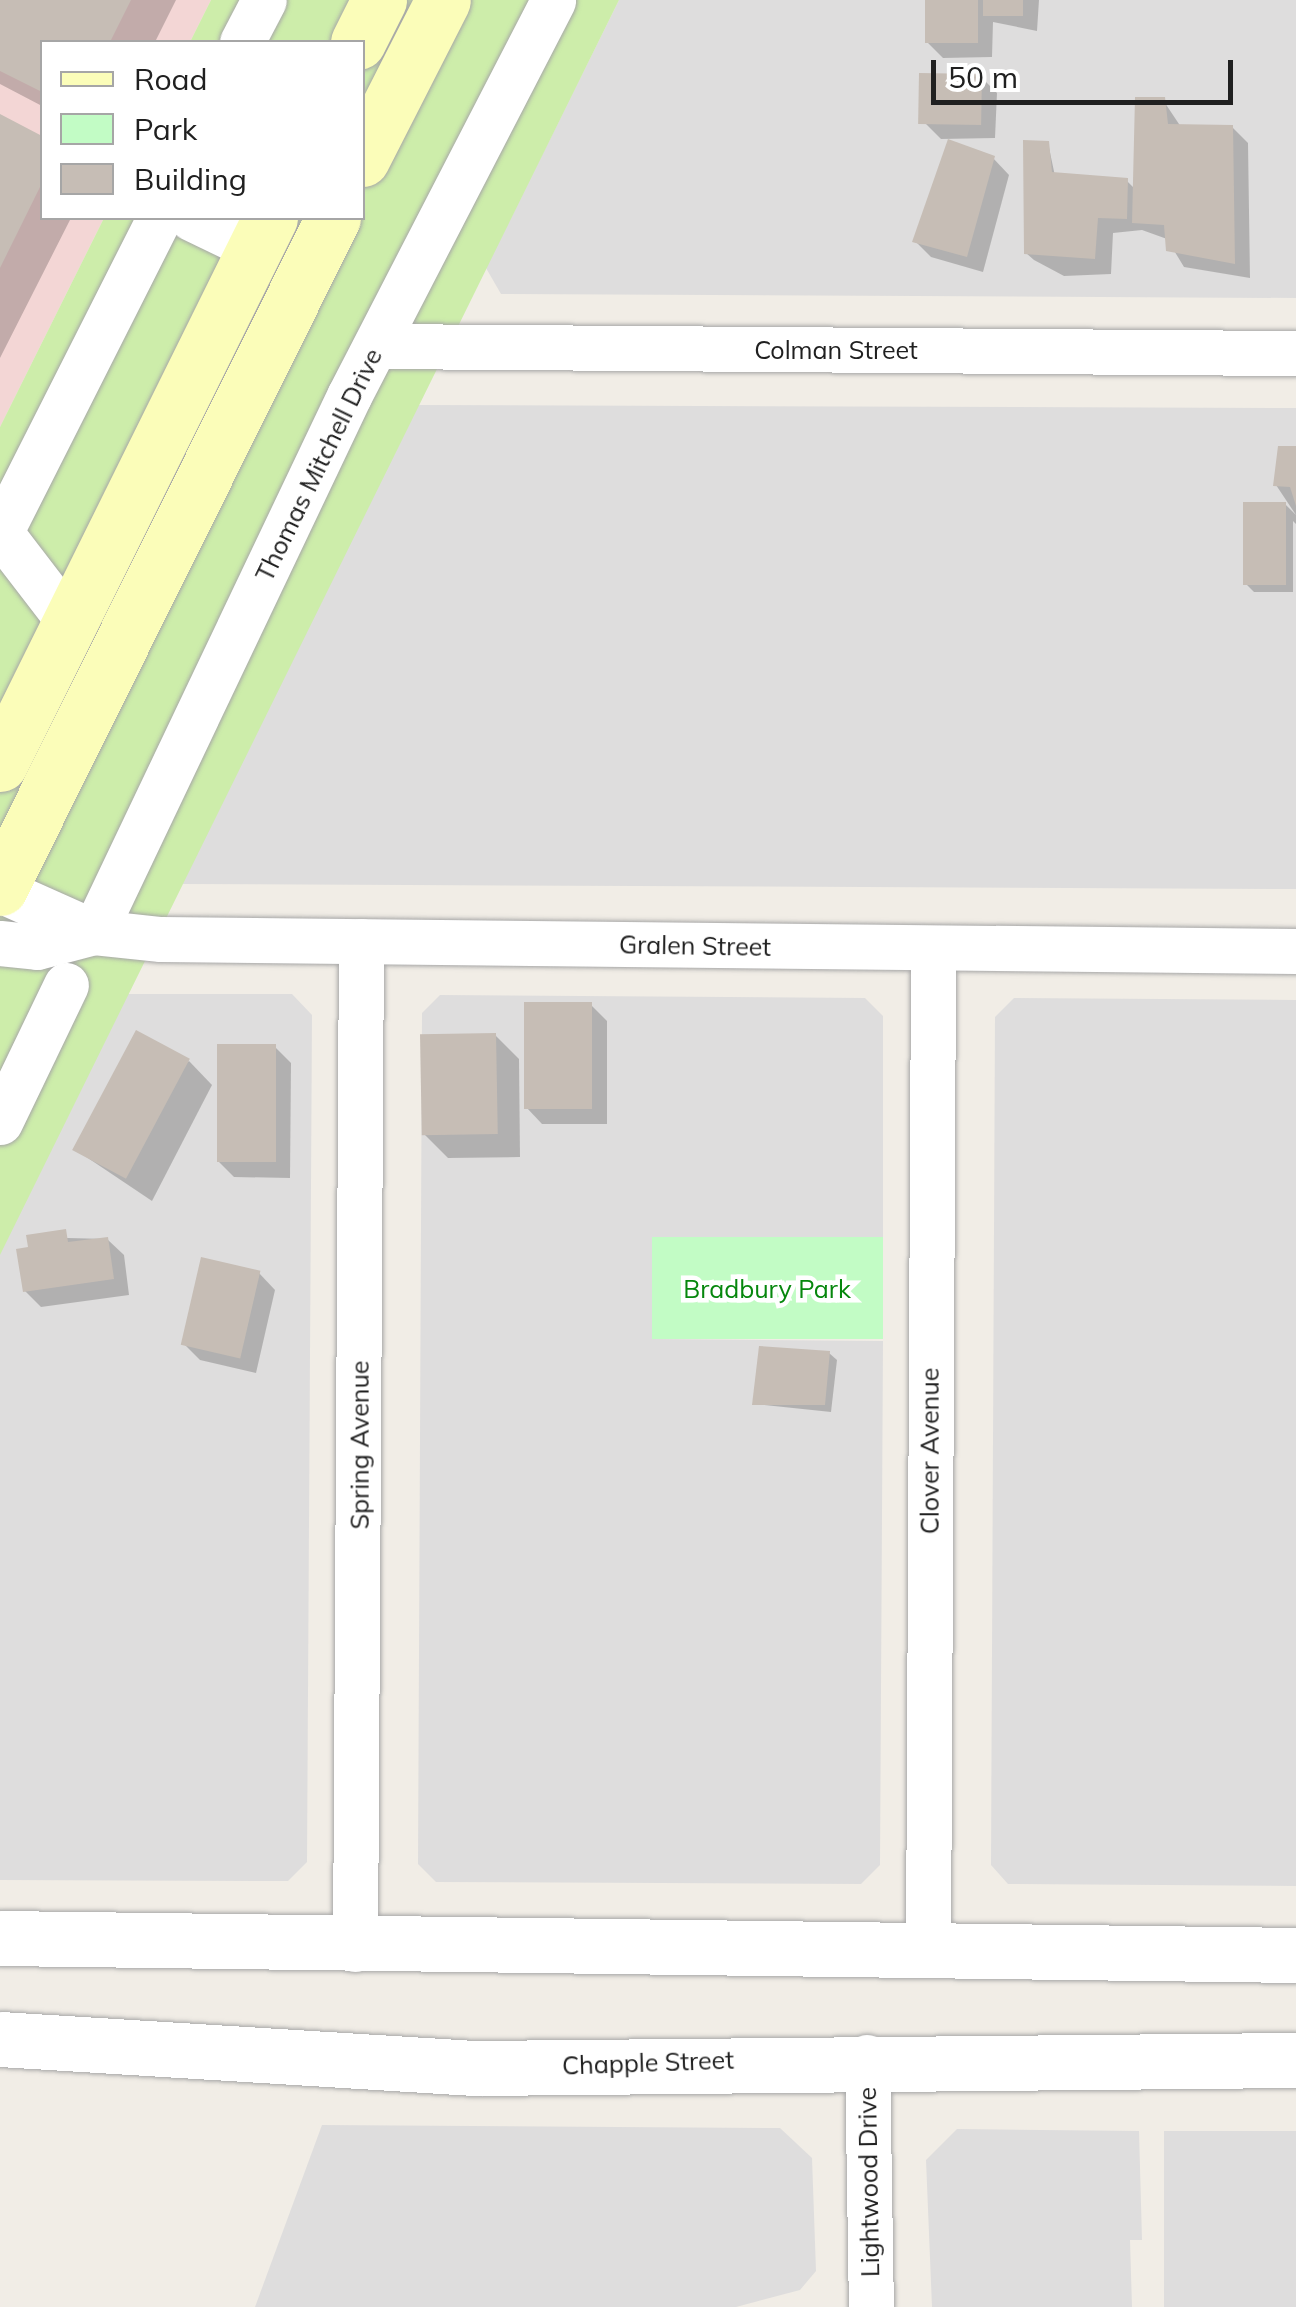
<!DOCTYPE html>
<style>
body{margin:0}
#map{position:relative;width:1296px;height:2307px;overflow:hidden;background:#f1ede6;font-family:Mulish,sans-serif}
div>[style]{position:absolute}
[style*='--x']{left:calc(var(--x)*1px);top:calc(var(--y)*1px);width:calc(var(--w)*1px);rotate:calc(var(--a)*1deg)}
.residential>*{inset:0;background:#dedddd;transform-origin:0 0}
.commercial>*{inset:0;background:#f3d6d5}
.grass>*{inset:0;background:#cdedaa}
.park>*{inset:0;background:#c2fcc5;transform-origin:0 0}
.shadow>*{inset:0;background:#0003}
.building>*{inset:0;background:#c6bdb5;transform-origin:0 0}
.roads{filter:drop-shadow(0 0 2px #a7a7a7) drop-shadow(0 0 2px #a7a7a7)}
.minor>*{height:45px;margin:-22.5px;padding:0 22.5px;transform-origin:22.5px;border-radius:22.5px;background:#fff}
.tertiary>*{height:55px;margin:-27.5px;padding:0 27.5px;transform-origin:27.5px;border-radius:27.5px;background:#fff}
.secondary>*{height:55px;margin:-27.5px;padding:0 27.5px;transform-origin:27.5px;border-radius:27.5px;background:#fbfdb9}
span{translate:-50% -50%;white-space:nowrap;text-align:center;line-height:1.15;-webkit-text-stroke:9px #fff;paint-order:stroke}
.street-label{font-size:25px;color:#202020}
.park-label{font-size:25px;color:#06870d}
.legend{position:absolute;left:40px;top:40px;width:325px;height:180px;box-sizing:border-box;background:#fff;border:2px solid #a6a6a6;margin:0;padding:12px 18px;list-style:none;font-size:30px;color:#202020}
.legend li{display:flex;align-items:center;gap:20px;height:50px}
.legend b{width:50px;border:2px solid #a6a6a6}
.scale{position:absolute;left:931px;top:60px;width:302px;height:45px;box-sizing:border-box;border:5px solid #202020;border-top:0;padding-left:12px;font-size:30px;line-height:35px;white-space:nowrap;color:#202020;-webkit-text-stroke:8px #fff;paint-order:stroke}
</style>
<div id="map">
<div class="residential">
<div style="clip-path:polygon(619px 0,1296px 0,1296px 298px,501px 294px,486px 268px)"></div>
<div style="clip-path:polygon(418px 405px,1296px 408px,1296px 889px,181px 884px)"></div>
<div style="clip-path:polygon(127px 994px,292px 994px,312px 1015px,307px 1862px,288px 1881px,0 1880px,0 1250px)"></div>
<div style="clip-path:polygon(440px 995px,865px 998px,883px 1016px,883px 1238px,653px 1237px,653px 1339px,883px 1341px,880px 1865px,861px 1884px,436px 1882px,418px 1864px,422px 1013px)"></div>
<div style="clip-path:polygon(1014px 998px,1296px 1000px,1296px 1886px,1008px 1884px,991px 1865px,995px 1017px)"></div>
<div style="clip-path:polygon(322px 2125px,780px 2128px,812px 2158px,816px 2271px,800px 2290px,736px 2307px,255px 2307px)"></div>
<div style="clip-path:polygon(957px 2129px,1139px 2131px,1142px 2240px,1130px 2240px,1132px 2307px,932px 2307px,926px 2160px)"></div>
<div style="left:1164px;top:2131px;width:132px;height:176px"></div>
</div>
<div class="commercial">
<div style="clip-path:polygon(0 0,211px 0,190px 42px,42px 42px,42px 218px,104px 218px,0 427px)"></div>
</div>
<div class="grass">
<div style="clip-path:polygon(211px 0,619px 0,0 1255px,0 427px,104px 218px,362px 218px,362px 42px,190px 42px)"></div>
</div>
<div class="park">
<div style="left:652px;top:1237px;width:231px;height:102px"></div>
</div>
<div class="shadow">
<div style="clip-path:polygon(0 0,176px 0,155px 42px,42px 42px,42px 106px,0 84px)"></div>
<div style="clip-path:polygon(928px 0,1039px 0,1037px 31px,993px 22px,992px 57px,943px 58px,927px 42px)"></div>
<div style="clip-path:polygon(981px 77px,997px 93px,995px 138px,941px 139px,925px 123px)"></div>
<div style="clip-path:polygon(1163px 100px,1181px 127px,1232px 127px,1248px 143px,1250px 278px,1184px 267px,1167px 239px,1142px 230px,1113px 233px,1111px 274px,1064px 276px,1034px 260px,1026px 253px,1048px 143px,1055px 176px,1126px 180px,1135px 189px)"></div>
<div style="clip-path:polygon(0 117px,42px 138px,42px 218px,71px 218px,0 358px)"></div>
<div style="clip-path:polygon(993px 158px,1009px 175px,983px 272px,931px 257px,915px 241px)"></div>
<div style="clip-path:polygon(1296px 449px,1296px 524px,1293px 521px,1293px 592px,1254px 592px,1246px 584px,1285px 504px,1296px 515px,1276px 485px)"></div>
<div style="clip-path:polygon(591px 1005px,607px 1021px,607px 1124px,542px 1124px,526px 1107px)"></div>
<div style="clip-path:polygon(495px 1035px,519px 1059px,520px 1157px,448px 1158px,424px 1134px)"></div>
<div style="clip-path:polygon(275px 1047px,291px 1063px,290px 1178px,234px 1177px,218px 1161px)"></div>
<div style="clip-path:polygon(189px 1061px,212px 1085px,152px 1201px,76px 1150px)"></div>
<div style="clip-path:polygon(29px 1237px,107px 1239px,124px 1255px,129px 1295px,41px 1307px,25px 1291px)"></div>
<div style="clip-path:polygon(259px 1273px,275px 1290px,256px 1373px,200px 1360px,184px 1344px)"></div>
<div style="clip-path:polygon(829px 1353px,837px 1360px,831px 1412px,755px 1404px)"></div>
</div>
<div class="building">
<div style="clip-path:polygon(0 0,131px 0,110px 42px,42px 42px,42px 92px,0 71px)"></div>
<div style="left:925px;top:0;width:53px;height:43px"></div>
<div style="left:983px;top:0;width:40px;height:16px"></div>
<div style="left:919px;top:73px;width:63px;height:51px;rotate:1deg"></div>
<div style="clip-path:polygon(1135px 97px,1165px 97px,1168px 124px,1233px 125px,1235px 264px,1166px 251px,1164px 225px,1132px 223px)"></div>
<div style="clip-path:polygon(0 114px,42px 136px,42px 183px,0 268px)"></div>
<div style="clip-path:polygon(948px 139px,995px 156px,967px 257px,912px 242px)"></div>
<div style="clip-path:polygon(1023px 140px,1049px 141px,1052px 172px,1128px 178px,1127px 219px,1098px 218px,1095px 259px,1024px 254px)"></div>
<div style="clip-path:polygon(1278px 446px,1296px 446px,1296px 506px,1290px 487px,1273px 486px)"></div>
<div style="left:1243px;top:502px;width:43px;height:83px"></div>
<div style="left:524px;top:1002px;width:68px;height:107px"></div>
<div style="left:136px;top:1030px;width:61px;height:136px;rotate:28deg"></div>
<div style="left:496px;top:1033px;width:101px;height:76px;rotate:89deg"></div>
<div style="left:217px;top:1044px;width:59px;height:118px"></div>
<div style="clip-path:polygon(66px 1229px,68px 1242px,108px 1237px,114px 1279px,23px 1292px,16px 1249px,28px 1247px,26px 1235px)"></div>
<div style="left:201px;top:1257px;width:61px;height:90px;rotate:13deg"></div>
<div style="clip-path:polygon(759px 1346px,830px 1351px,825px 1405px,752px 1405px)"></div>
</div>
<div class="roads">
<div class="minor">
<div style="--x:242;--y:42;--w:47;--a:-62.4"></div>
<div style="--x:191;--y:218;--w:69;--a:25.8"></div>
<div style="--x:376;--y:346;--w:920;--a:0.44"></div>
<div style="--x:0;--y:532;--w:113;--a:52.5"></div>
<div style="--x:0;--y:533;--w:353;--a:-63.2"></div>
<div style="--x:0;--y:890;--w:103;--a:24.1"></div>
<div style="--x:94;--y:932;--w:67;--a:6"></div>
<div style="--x:161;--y:939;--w:1135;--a:0.61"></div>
<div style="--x:94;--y:932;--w:594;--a:-64.56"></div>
<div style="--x:349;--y:396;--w:445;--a:-62.7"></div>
<div style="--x:0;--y:943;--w:37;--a:6"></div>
<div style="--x:37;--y:947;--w:59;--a:-14.7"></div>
<div style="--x:0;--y:1122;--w:152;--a:-64.3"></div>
<div style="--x:355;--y:1949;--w:1008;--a:-89.66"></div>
<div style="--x:928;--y:1952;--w:1002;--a:-89.71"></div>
<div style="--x:867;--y:2057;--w:250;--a:89.1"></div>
</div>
<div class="tertiary">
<div style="--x:0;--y:1938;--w:1296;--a:0.75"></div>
<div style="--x:0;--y:2039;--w:477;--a:3.5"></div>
<div style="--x:476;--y:2068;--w:820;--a:-0.56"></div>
</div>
<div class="secondary">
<div style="--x:358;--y:42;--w:47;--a:-63.4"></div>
<div style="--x:362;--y:159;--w:178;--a:-63"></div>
<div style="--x:0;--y:764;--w:609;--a:-63.69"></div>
<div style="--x:0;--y:888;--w:748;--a:-63.57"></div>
</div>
</div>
<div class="street-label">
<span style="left:836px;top:350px">Colman Street</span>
<span style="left:319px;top:465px;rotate:-64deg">Thomas Mitchell Drive</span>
<span style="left:695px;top:946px;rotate:1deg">Gralen Street</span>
<span style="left:360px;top:1445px;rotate:-90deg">Spring Avenue</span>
<span style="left:930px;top:1451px;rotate:-90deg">Clover Avenue</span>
<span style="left:648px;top:2063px;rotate:-2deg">Chapple Street</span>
<span style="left:869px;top:2182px;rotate:-91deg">Lightwood Drive</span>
</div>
<div class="park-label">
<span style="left:767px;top:1289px">Bradbury Park</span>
</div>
<ul class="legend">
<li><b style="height:12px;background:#fbfdb9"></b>Road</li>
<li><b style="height:28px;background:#c2fcc5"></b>Park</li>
<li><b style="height:28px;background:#c6bdb5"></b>Building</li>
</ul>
<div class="scale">50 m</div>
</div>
